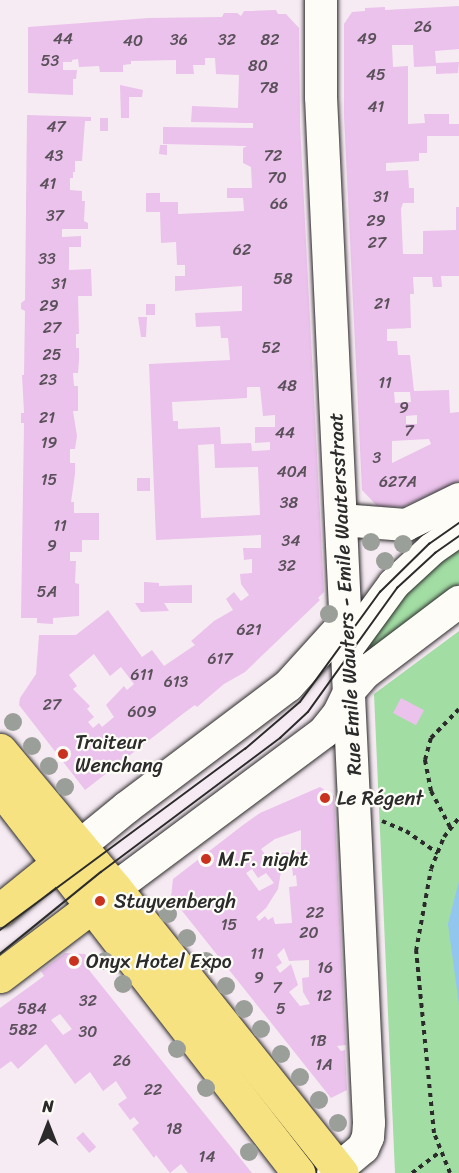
<!DOCTYPE html>
<meta charset="utf-8">
<style>
body{margin:0}
#map{position:relative;width:459px;height:1173px;overflow:hidden;background:#f7ebf3;font-family:Sriracha,sans-serif}
div>[style]{position:absolute}
[style*='--x']{left:calc(var(--x)*1px);top:calc(var(--y)*1px);width:calc(var(--w)*1px);rotate:calc(var(--a)*1deg)}
.green>*{inset:0;background:#a2dda4}
.water>*{inset:0;background:#92c6ef}
.building>*{inset:0;background:#eac2eb;transform-origin:0 0}
.path>*{height:4px;margin-top:-2px;transform-origin:0;background:repeating-linear-gradient(90deg,#2b2b2b 0 4.5px,transparent 0 9px)}
.roads{filter:drop-shadow(0 0 2px #2b2b2b) drop-shadow(0 0 2px #2b2b2b)}
.minor>*{height:32px;margin:-16px;padding:0 16px;transform-origin:16px;border-radius:16px;background:#fdfcf7}
.major>*{height:33px;margin:-16.5px;padding:0 16.5px;transform-origin:16.5px;border-radius:16.5px;background:#f7e281}
.tram>*{height:1.5px;margin:-0.75px;padding:0 0.75px;transform-origin:0.75px;border-radius:0.75px;background:#2b2b2b}
.trees>*{width:18px;height:18px;margin:-9px;border-radius:50%;background:#9b9f99}
.dots>*{width:16px;height:16px;translate:-50% -50%;box-sizing:border-box;border:3px solid #fdfcf7;border-radius:50%}
span{translate:-50% -50%;white-space:nowrap;text-align:center;line-height:1.15;-webkit-text-stroke:4.5px #fdfcf7;paint-order:stroke}
.number-label{font-size:16px;color:#5b515b}
.number-label span{-webkit-text-stroke-width:0}
.street-label{font-size:20px;color:#2b2b2b}
.poi-label{font-size:20px;color:#2b2b2b}
.left{translate:0 -50%;text-align:left}
.north{position:absolute;left:18px;top:1095px;width:60px;height:60px;-webkit-text-stroke:4px #fdfcf7;paint-order:stroke;rotate:0deg;font-size:16px;font-weight:700;line-height:24px;text-align:center;color:#2b2b2b}
.north::after{content:'';display:block;margin:auto;width:21px;height:27px;background:#2b2b2b;clip-path:polygon(50% 0,100% 100%,50% 72%,0 100%)}
</style>
<div id="map">
<div class="green">
<div style="clip-path:polygon(459px 539px,459px 584px,371px 649px,368px 635px,391px 604px)"></div>
<div style="clip-path:polygon(459px 631px,459px 1173px,395px 1173px,374px 694px)"></div>
</div>
<div class="water">
<div style="clip-path:polygon(459px 881px,459px 1005px,448px 924px)"></div>
</div>
<div class="building">
<div style="clip-path:polygon(evenodd,459px 6px,459px 49px,435px 51px,436px 63px,459px 62px,458px 73px,436px 74px,436px 66px,414px 67px,413px 45px,392px 45px,393px 67px,408px 66px,408px 124px,425px 123px,424px 114px,449px 114px,449px 124px,459px 124px,459px 136px,427px 136px,427px 153px,419px 153px,419px 161px,386px 163px,386px 171px,408px 170px,409px 188px,414px 188px,414px 203px,403px 203px,401px 209px,403px 254px,423px 254px,423px 231px,456px 230px,456px 207px,459px 207px,459px 276px,441px 276px,442px 287px,433px 287px,432px 277px,413px 277px,414px 294px,410px 294px,411px 328px,387px 329px,387px 341px,397px 341px,398px 355px,410px 355px,414px 391px,449px 390px,450px 413px,459px 412px,459px 481px,403px 507px,377px 506px,362px 490px,344px 116px,344px 24px,352px 12px,365px 11px,365px 8px,385px 7px,385px 10px,459px 6px,394px 392px,410px 392px,411px 402px,395px 403px,394px 392px,459px 6px,417px 415px,417px 424px,406px 424px,406px 416px,417px 415px,459px 6px,429px 439px,431px 444px,392px 463px,392px 441px,429px 439px)"></div>
<div style="clip-path:polygon(evenodd,276px 10px,278px 14px,286px 14px,299px 28px,300px 124px,324px 592px,318px 598px,320px 600px,245px 672px,224px 684px,197px 707px,195px 705px,184px 713px,85px 790px,19px 705px,20px 698px,36px 674px,39px 635px,76px 635px,108px 610px,142px 657px,152px 650px,164px 666px,195px 645px,191px 641px,214px 621px,233px 610px,226px 599px,234px 592px,241px 601px,249px 595px,241px 584px,240px 574px,252px 573px,252px 559px,244px 560px,243px 548px,261px 548px,261px 535px,156px 540px,149px 364px,230px 360px,228px 338px,221px 338px,220px 326px,196px 327px,195px 313px,242px 311px,242px 286px,175px 291px,175px 276px,185px 276px,185px 265px,177px 265px,176px 242px,161px 243px,160px 212px,146px 212px,146px 193px,160px 193px,160px 202px,178px 202px,178px 214px,244px 211px,243px 198px,227px 198px,227px 188px,252px 188px,251px 167px,243px 163px,243px 148px,247px 146px,163px 144px,163px 127px,253px 128px,253px 123px,191px 122px,192px 106px,238px 108px,239px 75px,216px 74px,215px 58px,205px 58px,205px 65px,193px 65px,194px 74px,176px 74px,176px 60px,131px 61px,131px 64px,123px 65px,123px 72px,100px 72px,99px 66px,79px 67px,78px 59px,72px 60px,72px 62px,63px 62px,63px 70px,77px 70px,76px 79px,73px 79px,73px 95px,28px 93px,28px 27px,149px 18px,222px 17px,224px 13px,237px 13px,241px 16px,244px 11px,276px 10px,247px 387px,260px 387px,263px 416px,275px 415px,275px 427px,255px 427px,255px 443px,270px 442px,270px 450px,252px 451px,251px 443px,221px 444px,220px 427px,178px 429px,178px 421px,173px 421px,172px 402px,247px 398px,247px 387px,276px 10px,214px 444px,215px 468px,258px 467px,260px 515px,201px 518px,198px 445px,214px 444px,276px 10px,94px 654px,110px 676px,121px 667px,134px 684px,127px 690px,124px 686px,106px 705px,114px 717px,102px 727px,99px 723px,93px 728px,88px 722px,94px 717px,87px 709px,90px 706px,73px 689px,77px 686px,69px 675px,94px 654px)"></div>
<div style="clip-path:polygon(120px 85px,143px 90px,142px 97px,129px 97px,129px 118px,121px 118px)"></div>
<div style="clip-path:polygon(27px 115px,91px 117px,91px 121px,85px 121px,82px 161px,75px 161px,75px 172px,73px 172px,73px 178px,70px 178px,70px 190px,82px 191px,82px 201px,85px 201px,84px 221px,88px 223px,88px 229px,62px 229px,62px 237px,81px 236px,81px 247px,69px 247px,69px 270px,91px 269px,92px 296px,78px 296px,79px 334px,76px 334px,76px 348px,79px 348px,79px 361px,78px 373px,73px 373px,74px 386px,78px 386px,78px 411px,73px 411px,77px 436px,75px 449px,70px 449px,70px 463px,75px 463px,75px 474px,71px 502px,74px 502px,74px 513px,99px 513px,99px 540px,82px 540px,82px 552px,70px 552px,70px 561px,76px 561px,75px 583px,79px 584px,79px 616px,53px 618px,53px 624px,37px 623px,37px 618px,21px 618px,24px 423px,21px 423px,21px 413px,24px 413px,22px 375px,24px 375px,25px 311px,21px 309px,21px 303px,25px 300px)"></div>
<div style="left:100px;top:118px;width:8px;height:13px"></div>
<div style="clip-path:polygon(160px 145px,167px 145px,167px 155px,159px 154px)"></div>
<div style="left:146px;top:304px;width:9px;height:11px"></div>
<div style="clip-path:polygon(138px 317px,147px 317px,146px 337px,141px 337px)"></div>
<div style="left:137px;top:478px;width:13px;height:13px"></div>
<div style="clip-path:polygon(144px 582px,159px 583px,159px 586px,192px 585px,192px 603px,164px 603px,169px 611px,141px 612px,135px 603px,144px 603px)"></div>
<div style="left:401px;top:698px;width:26px;height:17px;rotate:28deg"></div>
<div style="clip-path:polygon(evenodd,320px 787px,334px 796px,346px 1045px,337px 1046px,341px 1051px,345px 1050px,347px 1090px,331px 1098px,171px 897px,173px 879px,243px 825px,260px 813px,320px 787px,301px 830px,301px 852px,276px 853px,277px 866px,274px 867px,261px 849px,275px 839px,301px 830px,320px 787px,282px 866px,292px 866px,293px 876px,296px 875px,297px 886px,289px 887px,292px 923px,275px 924px,273px 917px,268px 920px,265px 916px,259px 921px,256px 917px,266px 908px,278px 889px,282px 866px,320px 787px,252px 869px,258px 878px,266px 873px,274px 883px,259px 891px,246px 873px,252px 869px,320px 787px,284px 948px,289px 961px,309px 960px,309px 977px,302px 978px,303px 992px,310px 1004px,300px 1006px,289px 992px,298px 985px,291px 964px,280px 973px,276px 967px,282px 963px,277px 955px,284px 948px)"></div>
<div style="clip-path:polygon(evenodd,65px 953px,85px 954px,94px 967px,89px 970px,252px 1173px,188px 1173px,181px 1164px,170px 1173px,156px 1155px,154px 1158px,132px 1129px,139px 1123px,134px 1117px,130px 1120px,118px 1104px,127px 1098px,116px 1081px,103px 1091px,90px 1072px,75px 1084px,46px 1044px,18px 1069px,11px 1061px,0 1069px,0 1008px,44px 976px,41px 971px,65px 953px,60px 1014px,72px 1029px,63px 1035px,51px 1020px,60px 1014px)"></div>
<div style="left:83px;top:1132px;width:20px;height:9px;rotate:49deg"></div>
</div>
<div class="path">
<div style="--x:382;--y:821;--w:26;--a:23"></div>
<div style="--x:406;--y:831;--w:39;--a:35"></div>
<div style="--x:450;--y:827;--w:41;--a:-117.8"></div>
<div style="--x:431;--y:791;--w:32;--a:-101"></div>
<div style="--x:425;--y:760;--w:23;--a:-75"></div>
<div style="--x:431;--y:738;--w:40;--a:-46"></div>
<div style="--x:412;--y:1173;--w:35;--a:-37"></div>
<div style="--x:450;--y:1173;--w:43;--a:-111.8"></div>
<div style="--x:434;--y:1133;--w:183;--a:-95.6"></div>
<div style="--x:416;--y:951;--w:83;--a:-79.6"></div>
<div style="--x:431;--y:869;--w:35;--a:-68"></div>
<div style="--x:444;--y:837;--w:24;--a:-52"></div>
</div>
<div class="roads">
<div class="minor">
<div style="--x:321;--y:0;--w:97;--a:90"></div>
<div style="--x:321;--y:97;--w:1027;--a:87.32"></div>
<div style="--x:369;--y:1123;--w:14;--a:94"></div>
<div style="--x:368;--y:1137;--w:12;--a:114"></div>
<div style="--x:363;--y:1148;--w:39;--a:140"></div>
<div style="--x:341;--y:520;--w:65;--a:4.4"></div>
<div style="--x:406;--y:525;--w:59;--a:-26.1"></div>
<div style="--x:348;--y:647;--w:78;--a:-53.9"></div>
<div style="--x:394;--y:584;--w:52;--a:-42.6"></div>
<div style="--x:432;--y:549;--w:33;--a:-35"></div>
<div style="--x:60;--y:862;--w:85;--a:-39.3"></div>
<div style="--x:126;--y:808;--w:203;--a:-37"></div>
<div style="--x:288;--y:686;--w:86;--a:-47.8"></div>
<div style="--x:115;--y:888;--w:261;--a:-36.7"></div>
<div style="--x:324;--y:732;--w:22;--a:-51"></div>
<div style="--x:338;--y:715;--w:28;--a:-64"></div>
<div style="--x:350;--y:690;--w:23;--a:-49"></div>
<div style="--x:365;--y:673;--w:118;--a:-37.1"></div>
</div>
<div class="major">
<div style="--x:0;--y:750;--w:180;--a:50.2"></div>
<div style="--x:115;--y:888;--w:364;--a:51.5"></div>
<div style="--x:0;--y:788;--w:487;--a:52.2"></div>
<div style="--x:0;--y:910;--w:75;--a:-39"></div>
<div style="--x:0;--y:976;--w:136;--a:-37.2"></div>
</div>
</div>
<div class="tram">
<div style="--x:0;--y:930;--w:305;--a:-36.5"></div>
<div style="--x:245;--y:749;--w:72;--a:-40.5"></div>
<div style="--x:300;--y:702;--w:136;--a:-54"></div>
<div style="--x:380;--y:592;--w:69;--a:-44.4"></div>
<div style="--x:429;--y:544;--w:37;--a:-35"></div>
<div style="--x:0;--y:954;--w:130;--a:-39.1"></div>
<div style="--x:101;--y:872;--w:224;--a:-36.8"></div>
<div style="--x:280;--y:738;--w:38;--a:-43"></div>
<div style="--x:308;--y:712;--w:153;--a:-54.3"></div>
<div style="--x:397;--y:588;--w:52;--a:-42.6"></div>
<div style="--x:435;--y:553;--w:29;--a:-35"></div>
</div>
<div class="trees">
<div style="left:371px;top:542px"></div>
<div style="left:403px;top:544px"></div>
<div style="left:385px;top:561px"></div>
<div style="left:329px;top:614px"></div>
<div style="left:13px;top:722px"></div>
<div style="left:32px;top:746px"></div>
<div style="left:49px;top:766px"></div>
<div style="left:65px;top:787px"></div>
<div style="left:168px;top:914px"></div>
<div style="left:187px;top:938px"></div>
<div style="left:105px;top:961px"></div>
<div style="left:206px;top:961px"></div>
<div style="left:123px;top:984px"></div>
<div style="left:226px;top:986px"></div>
<div style="left:244px;top:1009px"></div>
<div style="left:261px;top:1029px"></div>
<div style="left:177px;top:1049px"></div>
<div style="left:281px;top:1054px"></div>
<div style="left:300px;top:1077px"></div>
<div style="left:206px;top:1088px"></div>
<div style="left:319px;top:1100px"></div>
<div style="left:338px;top:1123px"></div>
<div style="left:249px;top:1152px"></div>
</div>
<div class="dots">
<div style="left:63px;top:754px;background:#c8321e"></div>
<div style="left:325px;top:798px;background:#c8321e"></div>
<div style="left:206px;top:859px;background:#c8321e"></div>
<div style="left:100px;top:901px;background:#c8321e"></div>
<div style="left:74px;top:961px;background:#c8321e"></div>
</div>
<div class="number-label">
<span style="left:423px;top:27px">26</span>
<span style="left:63px;top:39px">44</span>
<span style="left:367px;top:39px">49</span>
<span style="left:179px;top:40px">36</span>
<span style="left:227px;top:40px">32</span>
<span style="left:270px;top:40px">82</span>
<span style="left:133px;top:41px">40</span>
<span style="left:50px;top:61px">53</span>
<span style="left:258px;top:66px">80</span>
<span style="left:376px;top:75px">45</span>
<span style="left:269px;top:88px">78</span>
<span style="left:376px;top:107px">41</span>
<span style="left:56px;top:127px">47</span>
<span style="left:54px;top:156px">43</span>
<span style="left:273px;top:156px">72</span>
<span style="left:277px;top:178px">70</span>
<span style="left:48px;top:184px">41</span>
<span style="left:381px;top:197px">31</span>
<span style="left:279px;top:204px">66</span>
<span style="left:55px;top:216px">37</span>
<span style="left:376px;top:221px">29</span>
<span style="left:377px;top:243px">27</span>
<span style="left:242px;top:250px">62</span>
<span style="left:47px;top:259px">33</span>
<span style="left:283px;top:279px">58</span>
<span style="left:59px;top:284px">31</span>
<span style="left:382px;top:304px">21</span>
<span style="left:49px;top:306px">29</span>
<span style="left:52px;top:328px">27</span>
<span style="left:271px;top:348px">52</span>
<span style="left:52px;top:355px">25</span>
<span style="left:48px;top:380px">23</span>
<span style="left:385px;top:383px">11</span>
<span style="left:287px;top:386px">48</span>
<span style="left:404px;top:408px">9</span>
<span style="left:47px;top:418px">21</span>
<span style="left:409px;top:431px">7</span>
<span style="left:285px;top:433px">44</span>
<span style="left:49px;top:443px">19</span>
<span style="left:377px;top:458px">3</span>
<span style="left:292px;top:472px">40A</span>
<span style="left:49px;top:480px">15</span>
<span style="left:398px;top:482px">627A</span>
<span style="left:289px;top:503px">38</span>
<span style="left:60px;top:526px">11</span>
<span style="left:291px;top:541px">34</span>
<span style="left:52px;top:546px">9</span>
<span style="left:287px;top:566px">32</span>
<span style="left:47px;top:592px">5A</span>
<span style="left:249px;top:630px">621</span>
<span style="left:220px;top:659px">617</span>
<span style="left:142px;top:675px">611</span>
<span style="left:176px;top:682px">613</span>
<span style="left:52px;top:705px">27</span>
<span style="left:142px;top:712px">609</span>
<span style="left:315px;top:913px">22</span>
<span style="left:229px;top:925px">15</span>
<span style="left:309px;top:933px">20</span>
<span style="left:257px;top:954px">11</span>
<span style="left:325px;top:968px">16</span>
<span style="left:259px;top:978px">9</span>
<span style="left:277px;top:988px">7</span>
<span style="left:324px;top:996px">12</span>
<span style="left:88px;top:1001px">32</span>
<span style="left:32px;top:1009px">584</span>
<span style="left:281px;top:1009px">5</span>
<span style="left:23px;top:1030px">582</span>
<span style="left:88px;top:1032px">30</span>
<span style="left:318px;top:1041px">1B</span>
<span style="left:122px;top:1061px">26</span>
<span style="left:324px;top:1065px">1A</span>
<span style="left:153px;top:1090px">22</span>
<span style="left:174px;top:1129px">18</span>
<span style="left:207px;top:1157px">14</span>
</div>
<div class="street-label">
<span style="left:345px;top:594px;rotate:-93deg">Rue Emile Wauters - Emile Wautersstraat</span>
</div>
<div class="poi-label">
<span class="left" style="left:75px;top:754px">Traiteur<br>Wenchang</span>
<span class="left" style="left:337px;top:798px">Le Régent</span>
<span class="left" style="left:218px;top:859px">M.F. night</span>
<span class="left" style="left:114px;top:901px">Stuyvenbergh</span>
<span class="left" style="left:86px;top:961px">Onyx Hotel Expo</span>
</div>
<div class="north">N</div>
</div>
